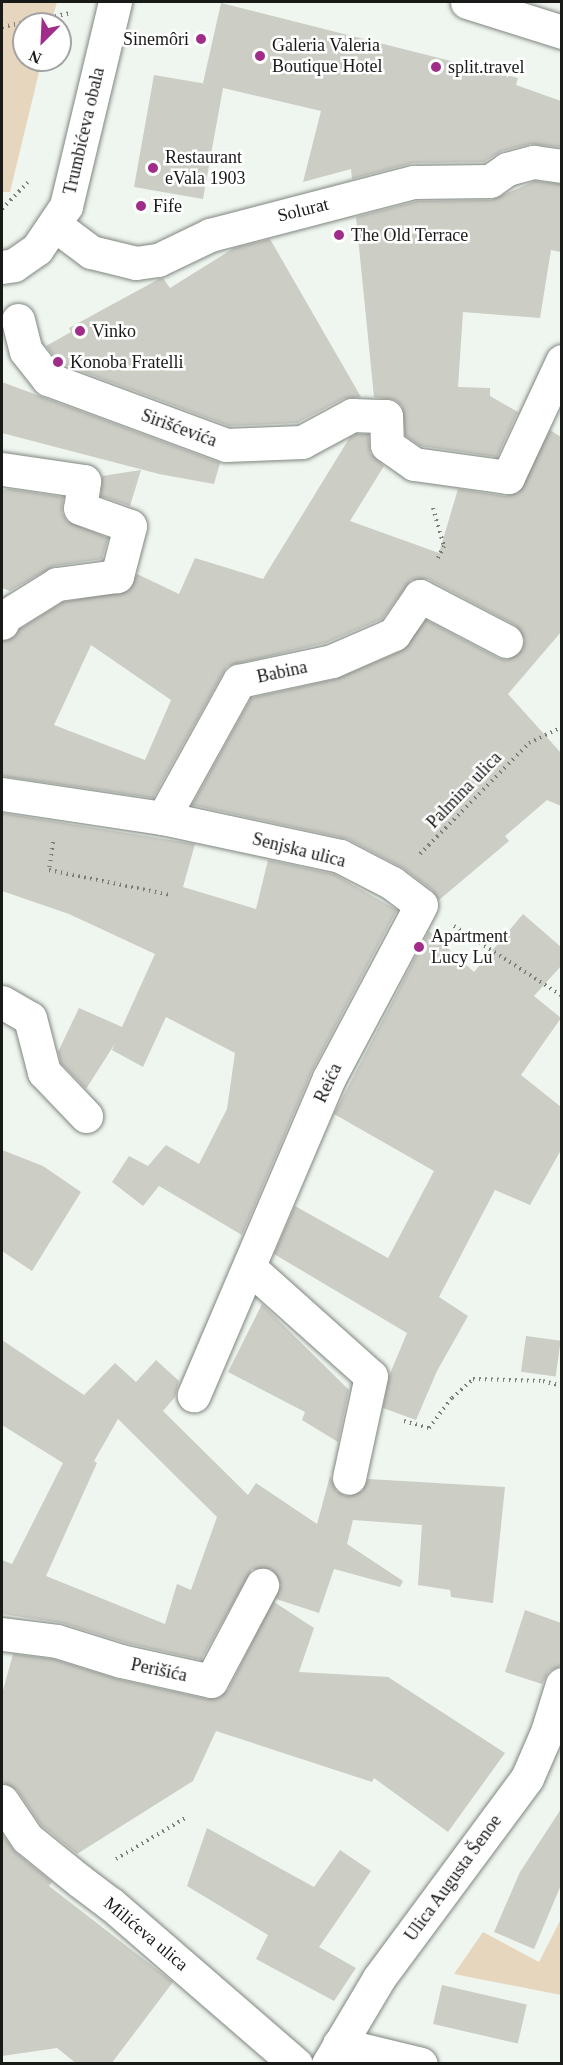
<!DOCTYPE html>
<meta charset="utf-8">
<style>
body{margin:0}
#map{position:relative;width:563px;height:2065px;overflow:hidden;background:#eff6ef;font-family:Georgia,serif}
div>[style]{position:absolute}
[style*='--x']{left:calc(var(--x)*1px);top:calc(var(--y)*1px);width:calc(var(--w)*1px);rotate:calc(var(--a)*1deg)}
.green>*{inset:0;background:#e6d6bd}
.building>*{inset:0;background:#cccdc5;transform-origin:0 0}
.path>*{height:4px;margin-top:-2px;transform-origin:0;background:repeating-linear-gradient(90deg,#7a7e7a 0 1.5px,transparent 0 6px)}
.roads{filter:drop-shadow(0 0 2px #808680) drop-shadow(0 0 2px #808680)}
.pedestrian>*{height:33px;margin:-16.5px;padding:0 16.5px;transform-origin:16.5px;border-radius:16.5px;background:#fff}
.minor>*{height:33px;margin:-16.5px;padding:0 16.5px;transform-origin:16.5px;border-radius:16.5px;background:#fff}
.dots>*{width:16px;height:16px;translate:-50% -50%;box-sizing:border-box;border:3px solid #fff;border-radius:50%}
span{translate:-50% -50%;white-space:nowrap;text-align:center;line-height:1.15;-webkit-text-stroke:5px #fff;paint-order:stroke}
.poi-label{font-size:18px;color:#181a18}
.right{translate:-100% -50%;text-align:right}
.left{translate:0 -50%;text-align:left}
.street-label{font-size:18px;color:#181a18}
.frame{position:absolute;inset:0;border:3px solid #181a18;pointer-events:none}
.north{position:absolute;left:12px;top:12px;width:60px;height:60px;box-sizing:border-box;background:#fff;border:2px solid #a3a3a3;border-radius:50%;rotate:204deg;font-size:16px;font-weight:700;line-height:24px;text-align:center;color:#181a18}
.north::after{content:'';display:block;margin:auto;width:21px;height:27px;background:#9f2d89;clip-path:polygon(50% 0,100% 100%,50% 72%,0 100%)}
</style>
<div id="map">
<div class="green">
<div style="clip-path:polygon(2px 2px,57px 2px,51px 24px,24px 24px,24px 60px,42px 60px,10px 192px,2px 192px)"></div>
<div style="clip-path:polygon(561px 1919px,561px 1995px,454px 1974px,483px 1932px,539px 1962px)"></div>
</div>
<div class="building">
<div style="clip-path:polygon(221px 3px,518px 78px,516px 85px,561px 101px,561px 147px,530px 144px,502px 151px,484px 162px,413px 163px,352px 179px,351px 169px,303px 182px,321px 111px,223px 88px,203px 199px,134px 187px,154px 75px,207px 84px,203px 83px)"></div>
<div style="clip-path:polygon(535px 181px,561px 184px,561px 252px,551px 250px,540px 318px,463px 312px,458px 387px,490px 388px,490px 396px,518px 412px,497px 457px,420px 446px,405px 435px,402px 406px,395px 400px,374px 397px,356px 217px,417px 201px,491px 200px)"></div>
<div style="clip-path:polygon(270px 239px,361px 397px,343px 399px,297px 423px,229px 426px,59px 363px,46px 346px,71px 332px,69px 328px,159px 279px,163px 278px,170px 288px,234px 248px)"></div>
<div style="clip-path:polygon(2px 382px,220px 463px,214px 484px,159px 474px,2px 433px)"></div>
<div style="clip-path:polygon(evenodd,550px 430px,561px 437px,561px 632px,508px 694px,561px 753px,561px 806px,547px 800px,505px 836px,509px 841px,439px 900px,432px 890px,403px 868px,348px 839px,192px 805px,251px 698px,336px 679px,401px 651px,426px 620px,498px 658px,507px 660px,522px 650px,525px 640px,515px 625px,428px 579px,411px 580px,382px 619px,326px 643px,227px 666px,153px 798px,2px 776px,2px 641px,14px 637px,20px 629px,63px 602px,129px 590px,137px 574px,179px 594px,195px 558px,263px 579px,350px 437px,356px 434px,368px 434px,370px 453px,384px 466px,350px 521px,439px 553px,458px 489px,505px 496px,518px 493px,550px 430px,91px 645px,171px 700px,145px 760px,54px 725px,91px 645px)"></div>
<div style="clip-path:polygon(141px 470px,130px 506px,101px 496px,102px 476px)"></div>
<div style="clip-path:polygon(9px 489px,63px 497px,62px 513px,67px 521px,108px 538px,102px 559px,54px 566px,10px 591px,2px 588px,2px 490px)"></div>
<div style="clip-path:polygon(2px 813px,195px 844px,183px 887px,256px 909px,268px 860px,334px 874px,397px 910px,312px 1071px,242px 1235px,159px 1186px,143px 1206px,112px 1182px,129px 1156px,148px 1166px,166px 1145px,199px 1164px,227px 1109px,235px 1053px,166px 1017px,143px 1067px,112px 1050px,116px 1042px,86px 1089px,61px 1063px,58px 1052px,79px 1008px,122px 1027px,155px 954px,69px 914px,2px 891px)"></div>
<div style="clip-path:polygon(523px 914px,561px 947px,561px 966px,534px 996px,561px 1018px,521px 1075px,561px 1107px,561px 1150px,530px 1205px,495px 1190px,439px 1297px,468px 1316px,437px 1371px,416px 1420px,383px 1408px,389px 1376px,407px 1333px,274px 1254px,295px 1206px,388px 1258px,434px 1171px,334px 1114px,429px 931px,474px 972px)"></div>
<div style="clip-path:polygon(2px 1150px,43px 1166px,81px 1192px,32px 1271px,2px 1251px)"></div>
<div style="clip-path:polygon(262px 1304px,349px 1390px,338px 1442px,302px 1420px,305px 1412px,228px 1372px)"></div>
<div style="left:526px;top:1336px;width:35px;height:36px;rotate:8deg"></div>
<div style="clip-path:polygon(evenodd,2px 1340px,84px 1395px,115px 1363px,136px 1382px,156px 1360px,179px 1381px,175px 1397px,163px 1411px,248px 1495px,256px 1483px,317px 1524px,330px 1476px,336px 1491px,346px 1496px,362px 1491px,368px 1479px,505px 1487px,493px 1603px,451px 1597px,450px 1590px,418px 1585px,422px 1525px,353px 1520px,347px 1544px,403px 1581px,400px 1587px,334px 1569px,319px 1613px,276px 1599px,274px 1602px,314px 1628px,299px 1672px,388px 1677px,505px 1753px,448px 1832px,374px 1778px,372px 1782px,216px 1731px,193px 1781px,77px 1854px,41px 1825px,17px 1790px,2px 1782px,2px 1694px,13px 1654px,53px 1659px,117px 1679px,207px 1699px,218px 1698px,228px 1690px,281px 1585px,271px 1569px,252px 1569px,201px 1660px,126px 1643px,62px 1623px,2px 1614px,2px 1560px,12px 1564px,63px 1463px,2px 1425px,2px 1340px,118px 1419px,217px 1517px,191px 1590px,177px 1584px,165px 1624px,46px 1576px,97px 1463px,94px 1461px,118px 1419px)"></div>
<div style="clip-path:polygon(525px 1610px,561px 1623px,561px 1666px,549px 1671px,542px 1684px,505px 1672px)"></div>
<div style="clip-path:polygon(561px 1809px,561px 1885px,534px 1949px,494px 1932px,520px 1872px)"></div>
<div style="clip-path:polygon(207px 1828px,314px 1887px,340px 1850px,371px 1871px,319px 1947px,356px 1968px,334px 2001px,256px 1959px,268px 1935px,187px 1886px)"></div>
<div style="clip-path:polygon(2px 1834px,15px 1852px,52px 1882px,49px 1886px,173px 1982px,111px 2064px,77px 2064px,57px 2048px,2px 2056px)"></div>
<div style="left:442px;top:1985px;width:87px;height:40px;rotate:13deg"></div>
</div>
<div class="path">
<div style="--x:2;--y:27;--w:70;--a:-11.5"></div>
<div style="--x:2;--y:209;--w:37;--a:-46"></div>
<div style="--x:433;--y:508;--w:40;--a:74"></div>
<div style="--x:444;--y:546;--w:16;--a:117"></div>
<div style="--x:53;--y:842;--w:28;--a:98"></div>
<div style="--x:49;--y:870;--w:125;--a:11.6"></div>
<div style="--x:420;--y:854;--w:156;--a:-45.5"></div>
<div style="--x:529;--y:743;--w:37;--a:-26"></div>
<div style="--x:454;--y:926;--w:129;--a:32.9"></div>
<div style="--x:404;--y:1421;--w:26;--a:16"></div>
<div style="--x:429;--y:1428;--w:38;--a:-53"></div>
<div style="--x:452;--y:1398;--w:28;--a:-42"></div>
<div style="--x:473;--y:1379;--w:70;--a:1.6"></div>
<div style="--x:543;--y:1381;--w:20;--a:15"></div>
<div style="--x:116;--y:1859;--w:80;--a:-30.7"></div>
</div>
<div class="roads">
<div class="pedestrian">
<div style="--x:55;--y:225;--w:45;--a:36.9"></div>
<div style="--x:91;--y:252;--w:46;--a:13.7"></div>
<div style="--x:136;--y:263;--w:22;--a:-8"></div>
<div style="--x:158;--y:260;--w:58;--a:-25.7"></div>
<div style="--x:210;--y:235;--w:211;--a:-14.6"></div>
<div style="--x:414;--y:182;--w:76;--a:-0.8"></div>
<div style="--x:490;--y:181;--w:21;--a:-35"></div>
<div style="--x:507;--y:169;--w:28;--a:-15"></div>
<div style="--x:534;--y:162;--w:28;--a:8"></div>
<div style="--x:18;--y:320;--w:32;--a:76"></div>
<div style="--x:26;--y:351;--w:36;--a:52"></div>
<div style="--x:48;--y:379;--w:190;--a:20.3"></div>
<div style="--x:226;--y:445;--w:76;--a:-2.3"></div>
<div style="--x:302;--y:442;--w:57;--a:-28.4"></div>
<div style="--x:352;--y:415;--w:34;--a:2"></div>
<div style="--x:386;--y:416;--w:29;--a:88"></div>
<div style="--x:387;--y:445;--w:33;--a:35"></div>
<div style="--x:414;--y:464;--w:95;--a:7.9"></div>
<div style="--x:508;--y:477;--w:128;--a:-65"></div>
<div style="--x:2;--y:469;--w:83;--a:8.3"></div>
<div style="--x:84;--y:481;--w:27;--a:98"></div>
<div style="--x:80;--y:508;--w:53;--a:19.8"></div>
<div style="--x:130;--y:526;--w:52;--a:104.6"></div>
<div style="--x:117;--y:576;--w:61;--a:172.4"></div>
<div style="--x:57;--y:584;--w:62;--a:148.1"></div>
<div style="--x:4;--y:617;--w:6;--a:108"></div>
<div style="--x:2;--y:794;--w:163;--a:8.5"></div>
<div style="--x:163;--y:818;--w:181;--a:12.1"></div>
<div style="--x:340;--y:856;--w:59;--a:27.4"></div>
<div style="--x:392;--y:883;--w:36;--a:37"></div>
<div style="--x:421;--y:905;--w:196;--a:118"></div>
<div style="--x:329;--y:1078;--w:345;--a:113.1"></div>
<div style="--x:163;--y:818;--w:157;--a:-61"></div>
<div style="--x:239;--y:681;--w:95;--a:-12.1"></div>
<div style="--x:332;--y:661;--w:68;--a:-23.5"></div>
<div style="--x:394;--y:634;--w:46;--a:-55.6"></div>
<div style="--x:420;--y:596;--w:97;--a:27.6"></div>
<div style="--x:2;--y:1002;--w:32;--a:30"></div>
<div style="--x:30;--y:1018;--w:56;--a:75.5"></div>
<div style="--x:44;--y:1072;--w:61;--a:46.3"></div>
<div style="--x:250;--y:1268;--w:162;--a:41.8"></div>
<div style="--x:371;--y:1376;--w:104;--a:102.2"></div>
<div style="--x:2;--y:1634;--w:55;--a:7.3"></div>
<div style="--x:57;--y:1641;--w:67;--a:17.4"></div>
<div style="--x:121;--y:1661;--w:92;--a:12.5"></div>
<div style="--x:211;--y:1681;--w:109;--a:-62"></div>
<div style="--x:2;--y:1801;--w:45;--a:56"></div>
<div style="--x:27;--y:1838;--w:68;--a:39.1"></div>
</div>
<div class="minor">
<div style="--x:467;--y:2;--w:100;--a:17.5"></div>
<div style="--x:2;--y:267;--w:12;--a:-9"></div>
<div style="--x:14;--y:265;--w:28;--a:-35"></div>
<div style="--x:37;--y:249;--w:52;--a:-56"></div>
<div style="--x:66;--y:206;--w:210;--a:-76.5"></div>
<div style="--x:80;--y:1881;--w:39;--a:37"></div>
<div style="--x:111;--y:1904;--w:245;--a:40.9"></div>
<div style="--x:339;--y:2044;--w:84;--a:13.7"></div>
<div style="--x:328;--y:2064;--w:100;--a:-59.3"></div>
<div style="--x:379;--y:1978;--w:249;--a:-53.5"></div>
<div style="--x:527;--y:1778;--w:50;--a:-66.5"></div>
<div style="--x:547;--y:1732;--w:50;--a:-72.6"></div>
</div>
</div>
<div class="dots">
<div style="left:201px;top:39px;background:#9f2d89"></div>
<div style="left:260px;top:56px;background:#9f2d89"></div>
<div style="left:436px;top:67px;background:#9f2d89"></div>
<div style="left:153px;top:168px;background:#9f2d89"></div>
<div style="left:141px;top:206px;background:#9f2d89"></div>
<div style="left:339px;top:235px;background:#9f2d89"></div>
<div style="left:80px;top:331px;background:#9f2d89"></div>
<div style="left:58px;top:362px;background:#9f2d89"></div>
<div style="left:419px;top:947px;background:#9f2d89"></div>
</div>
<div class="poi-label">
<span class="right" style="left:189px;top:39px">Sinemôri</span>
<span class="left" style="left:272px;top:56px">Galeria Valeria<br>Boutique Hotel</span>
<span class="left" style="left:448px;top:67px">split.travel</span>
<span class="left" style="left:165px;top:168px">Restaurant<br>eVala 1903</span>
<span class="left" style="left:153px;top:206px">Fife</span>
<span class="left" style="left:351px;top:235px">The Old Terrace</span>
<span class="left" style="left:92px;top:331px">Vinko</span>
<span class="left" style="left:70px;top:362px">Konoba Fratelli</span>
<span class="left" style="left:431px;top:947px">Apartment<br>Lucy Lu</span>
</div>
<div class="street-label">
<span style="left:84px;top:131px;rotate:-77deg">Trumbićeva obala</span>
<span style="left:303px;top:210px;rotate:-14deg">Solurat</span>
<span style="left:179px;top:428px;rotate:20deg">Sirišćevića</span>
<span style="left:282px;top:672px;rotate:-12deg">Babina</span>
<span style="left:464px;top:790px;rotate:-46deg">Palmina ulica</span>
<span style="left:299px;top:850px;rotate:14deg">Senjska ulica</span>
<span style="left:328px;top:1083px;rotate:-65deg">Reića</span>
<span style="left:159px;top:1670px;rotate:12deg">Perišića</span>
<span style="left:453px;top:1878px;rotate:-54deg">Ulica Augusta Šenoe</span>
<span style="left:146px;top:1934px;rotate:40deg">Milićeva ulica</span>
</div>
<div class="frame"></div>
<div class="north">N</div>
</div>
